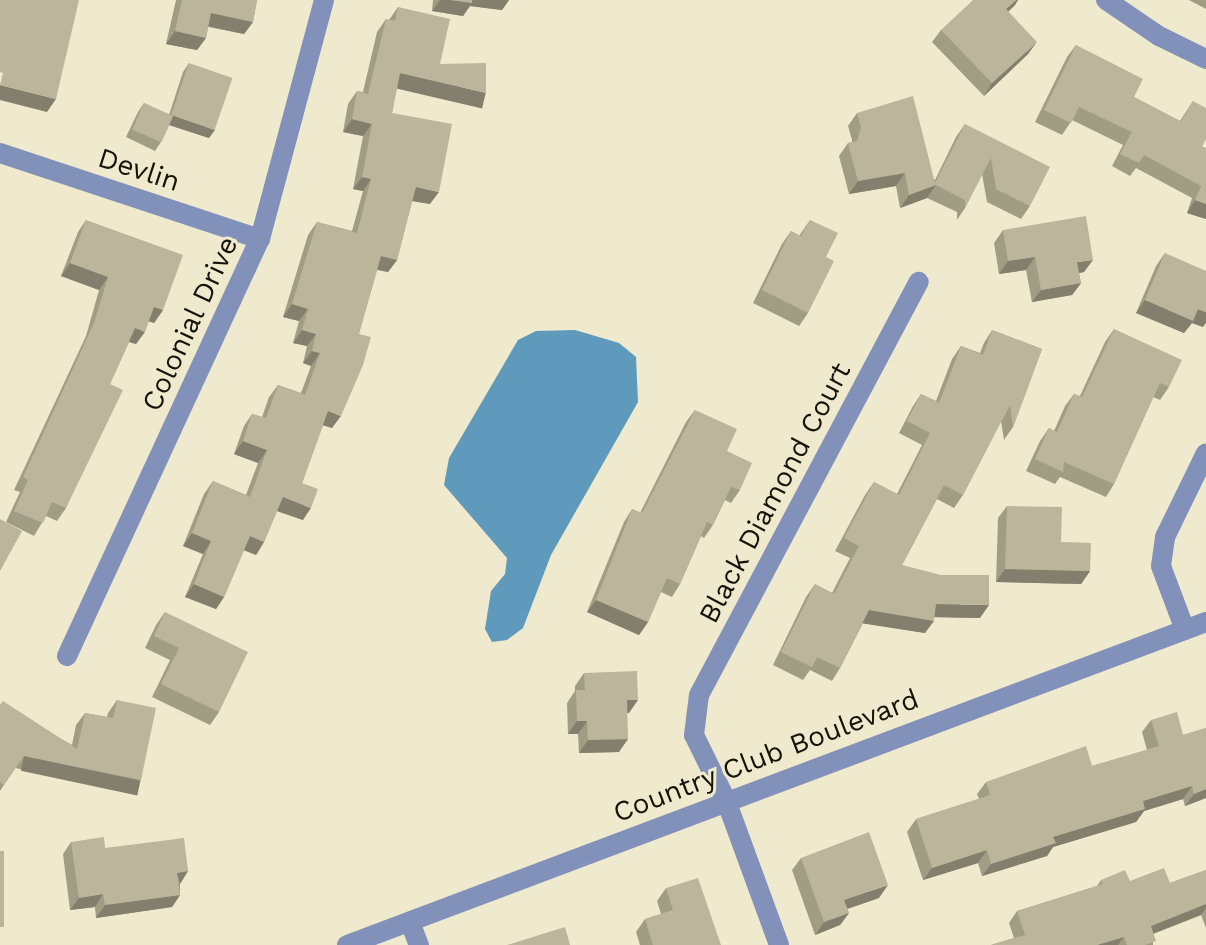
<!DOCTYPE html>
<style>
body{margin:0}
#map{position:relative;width:1206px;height:945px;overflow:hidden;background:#efe9ce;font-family:"Work Sans",sans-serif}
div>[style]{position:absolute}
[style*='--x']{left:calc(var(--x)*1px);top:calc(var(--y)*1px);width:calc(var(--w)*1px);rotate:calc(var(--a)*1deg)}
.water>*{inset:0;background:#5f99bc}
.minor>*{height:20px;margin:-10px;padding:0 10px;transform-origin:10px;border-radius:10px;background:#8191b9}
.wall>*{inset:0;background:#a19d85}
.shaded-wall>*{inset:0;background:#837f6c;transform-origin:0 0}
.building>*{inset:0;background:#bbb69b;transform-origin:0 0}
span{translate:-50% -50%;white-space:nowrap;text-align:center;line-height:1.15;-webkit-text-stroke:6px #efe9ce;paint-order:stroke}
.street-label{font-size:28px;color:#16140a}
</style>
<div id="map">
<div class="water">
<div style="clip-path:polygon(575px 330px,619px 343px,636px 357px,638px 402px,551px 555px,523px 628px,507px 640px,492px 642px,485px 629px,491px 591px,505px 574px,507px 558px,444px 485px,449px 458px,518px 340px,536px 331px)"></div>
</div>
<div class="minor">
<div style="--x:1106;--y:0;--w:64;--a:34.2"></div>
<div style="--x:1159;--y:36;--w:52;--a:26.1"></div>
<div style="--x:0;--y:153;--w:274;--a:18.3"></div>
<div style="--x:1185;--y:630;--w:68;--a:-110.6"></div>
<div style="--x:1161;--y:566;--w:29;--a:-82"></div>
<div style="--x:1165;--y:537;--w:93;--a:-64"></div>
<div style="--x:67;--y:656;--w:459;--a:-65.2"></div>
<div style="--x:260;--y:239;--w:247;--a:-75"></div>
<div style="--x:410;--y:922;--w:25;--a:69"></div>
<div style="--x:347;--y:945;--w:918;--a:-20.61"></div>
<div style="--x:779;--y:945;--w:154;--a:-110.1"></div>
<div style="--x:726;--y:800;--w:72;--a:-116.2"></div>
<div style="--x:694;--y:735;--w:40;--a:-82.9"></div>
<div style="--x:699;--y:695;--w:468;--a:-62"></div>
</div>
<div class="wall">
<div style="clip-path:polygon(176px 0,257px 0,253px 22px,244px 34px,208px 27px,206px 38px,197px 50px,166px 44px)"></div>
<div style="clip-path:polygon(433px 0,509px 0,502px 10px,470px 6px,463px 16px,432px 11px)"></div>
<div style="clip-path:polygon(1189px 0,1206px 0,1206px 9px)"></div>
<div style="clip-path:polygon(1015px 5px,1008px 12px,1028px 54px,984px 96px,932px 42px,941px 30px)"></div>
<div style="clip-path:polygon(398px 7px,440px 64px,477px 106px,397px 87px,392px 113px,430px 204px,412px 201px,397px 260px,388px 272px,377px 270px,332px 428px,323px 425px,302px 483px,303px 520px,277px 511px,264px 542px,256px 555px,244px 550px,224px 597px,216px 609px,185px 597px,203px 554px,183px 546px,204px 494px,213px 481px,246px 495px,258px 463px,234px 454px,244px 426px,252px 414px,262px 417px,269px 397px,278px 385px,301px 393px,311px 366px,303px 363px,307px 346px,293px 343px,299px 321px,283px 317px,308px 235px,317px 222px,352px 231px,363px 191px,353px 189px,363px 136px,343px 132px,348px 104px,357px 91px,363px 92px,377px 32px,386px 19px,389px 20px)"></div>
<div style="clip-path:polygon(1076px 45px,1134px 97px,1180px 121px,1193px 101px,1202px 147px,1206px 148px,1206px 219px,1187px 213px,1192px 198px,1136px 168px,1130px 176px,1112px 166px,1123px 145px,1072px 120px,1062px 135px,1035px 122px,1067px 57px)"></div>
<div style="clip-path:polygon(189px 63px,209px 138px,169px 125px,161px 142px,155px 151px,126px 137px,138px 112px,144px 103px,169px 115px,183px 72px)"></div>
<div style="clip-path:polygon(857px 113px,935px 180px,956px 137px,965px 124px,1030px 206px,1021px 219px,987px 202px,982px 174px,965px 208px,957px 220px,957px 212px,927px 198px,900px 208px,896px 186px,849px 194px,839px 156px,848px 143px,852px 142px,852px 140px,848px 126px)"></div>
<div style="clip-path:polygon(86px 220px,163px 310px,154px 323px,149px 321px,136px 344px,129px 342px,110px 384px,66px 508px,57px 521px,46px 516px,34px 536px,6px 522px,20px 492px,14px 490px,86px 336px,99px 290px,61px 276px,78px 232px)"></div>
<div style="clip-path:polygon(810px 220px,826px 257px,808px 313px,799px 326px,753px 303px,782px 244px,791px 231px,799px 236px)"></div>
<div style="clip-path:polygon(1003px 230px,1084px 272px,1079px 273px,1081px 283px,1072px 295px,1032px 302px,1026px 270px,999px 274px,994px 243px)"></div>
<div style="clip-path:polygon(1165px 253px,1203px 327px,1192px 323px,1184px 333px,1136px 313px,1156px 266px)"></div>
<div style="clip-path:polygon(1114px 329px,1169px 387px,1160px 400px,1153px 397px,1114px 484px,1106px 497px,1060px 477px,1055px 484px,1026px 471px,1040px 441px,1049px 428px,1054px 431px,1065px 406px,1074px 394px,1080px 396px,1105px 342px)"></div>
<div style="clip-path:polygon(992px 330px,1042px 349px,1013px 427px,1004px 440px,1001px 421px,963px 495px,954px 508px,937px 499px,902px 565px,980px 618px,934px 617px,925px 633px,863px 623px,840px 668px,832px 681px,810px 670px,803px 680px,773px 665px,806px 597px,815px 584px,832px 593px,850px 558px,835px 551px,865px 495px,874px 482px,897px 494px,922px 445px,899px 433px,913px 406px,921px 394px,936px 401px,952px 359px,961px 346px,980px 353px,984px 343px)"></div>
<div style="clip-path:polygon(695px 410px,727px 451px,740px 490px,731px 503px,725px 500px,713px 525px,704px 538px,701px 536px,680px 584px,672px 597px,661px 592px,648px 622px,639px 635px,587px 612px,624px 522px,632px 509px,640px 513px,686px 422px)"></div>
<div style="clip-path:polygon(1007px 506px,1061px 542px,1090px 571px,1081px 584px,996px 582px,998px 518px)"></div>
<div style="clip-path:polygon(165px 612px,219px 712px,210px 725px,152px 697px,170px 660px,145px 648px,156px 625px)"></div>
<div style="clip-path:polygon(584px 673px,629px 713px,627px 713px,619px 752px,579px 753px,578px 734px,568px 734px,567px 703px,575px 691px,575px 686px)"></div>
<div style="clip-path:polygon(117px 700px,141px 780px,132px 792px,15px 768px,0 791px,0 705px,72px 745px,76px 725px,85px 713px,107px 717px,108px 713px)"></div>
<div style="clip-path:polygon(1151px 720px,1183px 735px,1206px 728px,1206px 798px,1185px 806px,1183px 799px,1144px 811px,1136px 822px,1053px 847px,1047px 856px,982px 876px,978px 863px,923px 880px,907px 832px,916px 819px,979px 799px,977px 794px,986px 782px,1092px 766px,1147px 750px,1142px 732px)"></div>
<div style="clip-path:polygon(71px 842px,105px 848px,188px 871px,180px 884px,180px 895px,172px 907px,96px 918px,95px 907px,70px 910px,63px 854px)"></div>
<div style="clip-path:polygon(801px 858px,879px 898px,847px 909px,849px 913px,840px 925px,815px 935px,792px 870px)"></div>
<div style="clip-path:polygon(1206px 870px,1206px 928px,1201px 915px,1153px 934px,1153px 945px,991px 945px,1014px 938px,1009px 923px,1017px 911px,1097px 886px,1101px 880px,1170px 883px)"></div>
<div style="clip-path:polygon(666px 888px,721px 945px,640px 945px,636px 932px,645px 919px,661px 914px,657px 901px)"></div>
</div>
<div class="shaded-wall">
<div style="clip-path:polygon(440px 0,509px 0,502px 10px,470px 6px,463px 16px,432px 11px)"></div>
<div style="clip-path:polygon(1016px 0,1018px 0,1015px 5px,997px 22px,1006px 9px)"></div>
<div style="clip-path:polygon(211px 13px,253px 22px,244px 34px,203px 25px)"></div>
<div style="clip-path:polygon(175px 31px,206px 38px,197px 50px,166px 44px)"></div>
<div style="clip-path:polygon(1037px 42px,1028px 54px,984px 96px,992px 83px)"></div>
<div style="left:400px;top:73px;width:88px;height:16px;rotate:13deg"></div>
<div style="clip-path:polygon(0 85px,56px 99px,47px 112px,0 100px)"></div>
<div style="clip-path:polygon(172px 115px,215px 130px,209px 138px,166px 124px)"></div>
<div style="clip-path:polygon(352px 119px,372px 124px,363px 136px,343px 132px)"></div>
<div style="clip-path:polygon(905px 173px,896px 186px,849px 194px,858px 181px)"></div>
<div style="clip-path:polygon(362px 177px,371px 179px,363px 191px,353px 189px)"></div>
<div style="clip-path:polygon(936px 185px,927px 198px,900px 208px,909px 195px)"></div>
<div style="clip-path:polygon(416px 187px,439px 192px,430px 204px,407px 200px)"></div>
<div style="clip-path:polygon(1195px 200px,1206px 204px,1206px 219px,1187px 213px)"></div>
<div style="clip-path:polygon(381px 256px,397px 260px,388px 272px,372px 268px)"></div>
<div style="clip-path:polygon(1035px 257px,1026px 270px,999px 274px,1008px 261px)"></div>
<div style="clip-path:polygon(1093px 260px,1084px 272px,1069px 275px,1077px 262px)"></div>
<div style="clip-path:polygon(70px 263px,108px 277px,99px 290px,61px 276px)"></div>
<div style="clip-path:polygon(1081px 283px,1072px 295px,1032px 302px,1041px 290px)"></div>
<div style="clip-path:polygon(1145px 300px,1198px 309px,1206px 312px,1206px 323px,1203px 327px,1192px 323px,1184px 333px,1136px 313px)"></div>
<div style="clip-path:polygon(292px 304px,308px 309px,299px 321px,283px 317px)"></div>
<div style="clip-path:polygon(154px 307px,163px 310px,154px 323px,145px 320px)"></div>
<div style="clip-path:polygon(135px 328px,145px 332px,136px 344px,126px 341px)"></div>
<div style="clip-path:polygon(302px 330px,316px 334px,307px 346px,293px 343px)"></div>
<div style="clip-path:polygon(312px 351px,320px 353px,311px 366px,303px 363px)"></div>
<div style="clip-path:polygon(328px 411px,341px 416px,332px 428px,319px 424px)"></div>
<div style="clip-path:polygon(243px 441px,267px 450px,258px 463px,234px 454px)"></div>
<div style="clip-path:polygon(283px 497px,311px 508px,303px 520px,274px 510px)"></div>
<div style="clip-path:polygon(192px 533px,211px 541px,203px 554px,183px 546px)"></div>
<div style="clip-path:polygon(250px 536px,264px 542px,256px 555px,241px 549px)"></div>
<div style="clip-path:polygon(1005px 569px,1090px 571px,1081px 584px,996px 582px)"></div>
<div style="clip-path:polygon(194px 584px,224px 597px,216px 609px,185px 597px)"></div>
<div style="clip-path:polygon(596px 600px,648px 622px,639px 635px,587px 612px)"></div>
<div style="clip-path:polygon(936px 604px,989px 605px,980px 618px,928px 617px)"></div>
<div style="clip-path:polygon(869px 610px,934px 621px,925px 633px,860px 623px)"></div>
<div style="clip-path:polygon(627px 700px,638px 700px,629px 713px,618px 713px)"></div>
<div style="clip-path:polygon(577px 721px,587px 721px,578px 734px,568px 734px)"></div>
<div style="clip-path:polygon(628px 739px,619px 752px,579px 753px,588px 740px)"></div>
<div style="left:24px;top:756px;width:119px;height:15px;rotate:12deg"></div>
<div style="clip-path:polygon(1192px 786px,1183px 799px,1144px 811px,1136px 822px,1053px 847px,1047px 856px,982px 876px,991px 864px,1053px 837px,1143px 801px)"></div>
<div style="clip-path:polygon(1206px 789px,1206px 798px,1185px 806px,1194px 794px)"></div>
<div style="clip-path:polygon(987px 850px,978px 863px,923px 880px,932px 868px)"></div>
<div style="clip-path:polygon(188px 871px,180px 884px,177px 873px)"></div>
<div style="clip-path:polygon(888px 885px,879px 898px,835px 913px,844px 900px)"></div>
<div style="clip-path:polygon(103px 894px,95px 907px,70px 910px,79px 898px)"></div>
<div style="clip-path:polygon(180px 895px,172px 907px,96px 918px,105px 905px)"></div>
<div style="clip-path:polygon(1206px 904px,1206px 908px,1201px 915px,1142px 938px,1151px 926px)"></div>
<div style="clip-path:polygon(849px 913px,840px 925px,815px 935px,824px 922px)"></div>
<div style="clip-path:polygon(1124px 937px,1118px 945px,1097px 945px)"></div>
</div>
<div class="building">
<div style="clip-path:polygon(0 0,79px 0,56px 99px,0 85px,3px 73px,0 72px)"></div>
<div style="clip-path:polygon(182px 0,257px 0,253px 22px,211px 13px,206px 38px,175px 31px)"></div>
<div style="clip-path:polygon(450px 0,472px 0,472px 3px)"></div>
<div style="clip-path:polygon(973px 0,1016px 0,1006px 9px,1037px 42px,992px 83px,941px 30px)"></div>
<div style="clip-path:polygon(398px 7px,450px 19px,440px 64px,486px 63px,486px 93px,400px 73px,392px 113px,452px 124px,439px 192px,416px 187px,397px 260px,381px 256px,359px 334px,371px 337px,363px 365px,341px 416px,328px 411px,302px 483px,318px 489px,311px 508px,283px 497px,264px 542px,250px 536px,224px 597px,194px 584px,211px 541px,192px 533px,213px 481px,250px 497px,267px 450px,243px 441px,252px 414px,266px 418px,278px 385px,305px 395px,320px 353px,312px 351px,316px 334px,302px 330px,308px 309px,292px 304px,317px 222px,357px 233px,371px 179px,362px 177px,372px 124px,352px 119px,357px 91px,368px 94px,386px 19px,395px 21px)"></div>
<div style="clip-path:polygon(1076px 45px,1143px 79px,1134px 97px,1181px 122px,1193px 101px,1206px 108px,1206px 139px,1202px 147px,1206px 148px,1206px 204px,1195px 200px,1201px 186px,1144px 155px,1139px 163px,1120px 154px,1132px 132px,1079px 107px,1071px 123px,1044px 110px)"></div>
<div style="left:189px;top:63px;width:46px;height:55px;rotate:19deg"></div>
<div style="clip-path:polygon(913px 96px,935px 183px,965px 124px,1050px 167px,1030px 206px,996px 189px,991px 158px,965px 208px,965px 200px,936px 185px,909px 195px,905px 173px,858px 181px,848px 143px,857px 141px,861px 127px,857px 113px)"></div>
<div style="left:144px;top:103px;width:32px;height:29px;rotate:24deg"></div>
<div style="clip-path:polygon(1086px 216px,1093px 260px,1077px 262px,1081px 283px,1041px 290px,1035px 257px,1008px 261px,1003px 230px)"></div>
<div style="clip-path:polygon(86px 220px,183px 255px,163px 310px,154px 307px,145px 332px,135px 328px,110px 384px,123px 390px,66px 508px,52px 502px,43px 523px,14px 511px,28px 480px,23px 477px,94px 323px,108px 277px,70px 263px)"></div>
<div style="clip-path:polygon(810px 220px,838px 233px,826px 257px,834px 261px,808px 313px,762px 290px,791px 231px,801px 236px)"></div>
<div style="clip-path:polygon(1165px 253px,1206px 271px,1206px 312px,1198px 309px,1193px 321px,1145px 300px)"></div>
<div style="clip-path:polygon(1114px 329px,1182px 360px,1169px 387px,1160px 383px,1114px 484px,1064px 462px,1063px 472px,1035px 459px,1049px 428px,1057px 432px,1074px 394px,1082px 397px)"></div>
<div style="clip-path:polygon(992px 330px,1042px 349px,1013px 427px,1010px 405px,963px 495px,944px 485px,902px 565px,941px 575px,989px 575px,989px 605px,936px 604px,934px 621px,869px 610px,840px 668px,817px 657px,812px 667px,781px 652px,815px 584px,834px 594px,859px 546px,844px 538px,874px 482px,899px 495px,930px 433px,907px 421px,921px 394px,939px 403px,961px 346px,983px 355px)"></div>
<div style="clip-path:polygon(695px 410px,737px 429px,727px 451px,752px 463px,740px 490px,731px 487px,713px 525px,707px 522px,680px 584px,667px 578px,648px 622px,596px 600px,632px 509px,642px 513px)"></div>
<div style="clip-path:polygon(1007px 506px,1062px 507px,1061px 542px,1091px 543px,1090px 571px,1005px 569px)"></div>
<div style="clip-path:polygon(0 519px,22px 531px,0 571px)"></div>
<div style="clip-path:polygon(165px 612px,248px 652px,219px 712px,161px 684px,179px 648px,154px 636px)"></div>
<div style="clip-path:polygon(637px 671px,638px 700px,627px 700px,628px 739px,588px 740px,587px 721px,577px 721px,576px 690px,585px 690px,584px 673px)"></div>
<div style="clip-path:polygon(117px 700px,156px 708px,141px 780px,24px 756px,4px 785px,0 782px,0 705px,3px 701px,77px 749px,85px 713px,113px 718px)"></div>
<div style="clip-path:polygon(1177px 712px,1183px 735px,1206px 728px,1206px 789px,1194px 794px,1192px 786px,1143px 801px,1145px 809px,1053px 837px,1056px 843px,991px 864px,987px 850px,932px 868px,916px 819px,990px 795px,986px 782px,1086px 746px,1092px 766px,1159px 746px,1151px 720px)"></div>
<div style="clip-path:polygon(869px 832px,888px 885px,844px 900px,849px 913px,824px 922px,801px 858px)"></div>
<div style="clip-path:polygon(104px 837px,105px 848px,184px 838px,188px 871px,177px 873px,180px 895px,105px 905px,103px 894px,79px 898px,71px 842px)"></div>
<div style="left:0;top:851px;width:4px;height:76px"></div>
<div style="clip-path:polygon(1164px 868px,1170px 883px,1206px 870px,1206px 904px,1151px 926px,1156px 941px,1145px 945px,1127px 945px,1124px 937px,1097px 945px,991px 945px,1025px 935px,1017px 911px,1103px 884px,1101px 880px,1125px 870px,1130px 881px)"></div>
<div style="clip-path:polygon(698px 878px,721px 945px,653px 945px,645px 919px,673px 910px,666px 888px)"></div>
<div style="clip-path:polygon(565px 927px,570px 945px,507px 945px)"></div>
</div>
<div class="street-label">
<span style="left:139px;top:170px;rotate:18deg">Devlin</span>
<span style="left:190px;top:324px;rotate:-65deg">Colonial Drive</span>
<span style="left:775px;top:493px;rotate:-62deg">Black Diamond Court</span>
<span style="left:766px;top:756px;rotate:-21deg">Country Club Boulevard</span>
</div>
</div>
